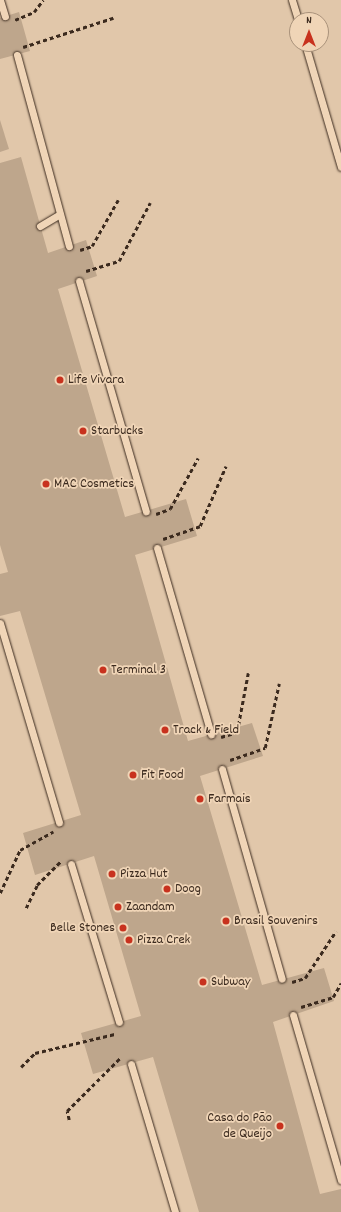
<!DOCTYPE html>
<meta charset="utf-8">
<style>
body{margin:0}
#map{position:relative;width:341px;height:1212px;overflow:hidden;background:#f0d5b7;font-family:Dekko,sans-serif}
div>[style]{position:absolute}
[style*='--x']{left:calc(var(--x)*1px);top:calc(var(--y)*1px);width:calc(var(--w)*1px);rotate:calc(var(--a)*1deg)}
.built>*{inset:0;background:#e1c7aa}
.building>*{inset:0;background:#bea68c}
.path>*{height:2.5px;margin-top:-1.25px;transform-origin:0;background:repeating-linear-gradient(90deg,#3b2a1e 0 4px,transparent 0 7px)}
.roads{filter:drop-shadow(0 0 1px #3b2a1e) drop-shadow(0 0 1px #3b2a1e)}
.lane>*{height:7px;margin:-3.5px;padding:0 3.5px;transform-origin:3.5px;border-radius:3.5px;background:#f0d5b7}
.dots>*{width:11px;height:11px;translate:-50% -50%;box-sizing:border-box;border:2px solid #f0d5b7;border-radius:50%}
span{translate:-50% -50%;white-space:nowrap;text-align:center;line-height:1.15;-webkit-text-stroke:3.5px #f0d5b7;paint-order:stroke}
.poi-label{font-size:14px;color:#3b2a1e}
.left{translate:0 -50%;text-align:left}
.right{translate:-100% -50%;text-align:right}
.north{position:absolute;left:289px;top:12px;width:40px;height:40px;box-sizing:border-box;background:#f0d5b7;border:1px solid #a8917a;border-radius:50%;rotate:0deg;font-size:11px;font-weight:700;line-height:16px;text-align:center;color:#3b2a1e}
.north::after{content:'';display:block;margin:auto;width:14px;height:18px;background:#c8321e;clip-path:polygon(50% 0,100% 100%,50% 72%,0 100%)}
</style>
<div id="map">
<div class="built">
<div style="clip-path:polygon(evenodd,0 0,341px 0,341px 1212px,0 1212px,0 0,297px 20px,321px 20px,321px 44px,297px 44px,297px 20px)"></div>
</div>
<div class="building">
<div style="clip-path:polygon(19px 12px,30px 51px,0 59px,0 18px)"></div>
<div style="clip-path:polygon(0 120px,9px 149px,0 152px)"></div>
<div style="clip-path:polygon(21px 157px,48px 253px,86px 240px,97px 276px,58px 289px,125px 517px,186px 499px,197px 536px,135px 555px,188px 741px,252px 723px,263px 756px,200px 776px,262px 985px,324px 968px,334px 1001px,273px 1022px,320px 1194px,341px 1189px,341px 1212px,199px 1212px,153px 1057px,93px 1074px,81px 1033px,141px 1016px,94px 856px,35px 875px,23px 833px,81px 815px,20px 611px,0 616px,0 574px,8px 572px,0 545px,0 163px)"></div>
</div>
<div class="path">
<div style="--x:15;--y:20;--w:21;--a:-23"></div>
<div style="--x:34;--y:12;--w:15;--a:-53"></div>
<div style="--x:23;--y:47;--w:95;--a:-17.9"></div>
<div style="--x:80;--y:250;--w:13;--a:-18"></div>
<div style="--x:92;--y:246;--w:53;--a:-60.5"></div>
<div style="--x:86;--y:271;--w:34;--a:-17"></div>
<div style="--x:119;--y:261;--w:66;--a:-61.9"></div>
<div style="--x:156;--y:514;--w:15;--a:-20"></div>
<div style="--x:170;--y:509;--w:58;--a:-61.2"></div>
<div style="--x:163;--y:539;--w:39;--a:-19"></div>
<div style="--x:200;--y:526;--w:65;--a:-66.6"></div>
<div style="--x:221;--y:737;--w:17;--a:-17"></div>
<div style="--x:237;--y:732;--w:60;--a:-79.4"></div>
<div style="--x:230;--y:760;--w:37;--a:-19"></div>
<div style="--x:265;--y:748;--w:66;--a:-77.7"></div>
<div style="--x:0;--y:893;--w:47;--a:-65.1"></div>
<div style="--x:20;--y:850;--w:38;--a:-29"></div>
<div style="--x:26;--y:908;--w:25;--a:-64"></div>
<div style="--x:37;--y:885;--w:33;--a:-45"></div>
<div style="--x:292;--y:982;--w:14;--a:-17"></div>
<div style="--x:305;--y:978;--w:56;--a:-56.6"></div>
<div style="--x:301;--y:1007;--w:34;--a:-17"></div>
<div style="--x:333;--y:997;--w:16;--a:-60"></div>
<div style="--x:21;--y:1067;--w:20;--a:-45"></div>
<div style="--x:35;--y:1053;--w:82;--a:-13.4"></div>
<div style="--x:69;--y:1120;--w:9;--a:-103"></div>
<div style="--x:67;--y:1111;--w:76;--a:-45"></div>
</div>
<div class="roads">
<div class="lane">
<div style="--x:0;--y:0;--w:17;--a:73"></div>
<div style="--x:292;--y:0;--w:21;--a:73"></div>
<div style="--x:305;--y:44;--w:128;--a:73.7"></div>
<div style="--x:17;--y:55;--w:198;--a:74.8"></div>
<div style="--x:40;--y:226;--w:23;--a:-31"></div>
<div style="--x:79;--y:281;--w:240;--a:73.8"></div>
<div style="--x:157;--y:548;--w:194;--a:73.8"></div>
<div style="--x:0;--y:623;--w:208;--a:73.5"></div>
<div style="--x:222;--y:769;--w:218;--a:74.1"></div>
<div style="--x:71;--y:864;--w:165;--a:73.1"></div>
<div style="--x:293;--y:1015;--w:172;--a:73.8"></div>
<div style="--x:131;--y:1064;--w:154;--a:73.4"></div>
</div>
</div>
<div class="dots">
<div style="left:60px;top:380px;background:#c8321e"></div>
<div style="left:83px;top:431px;background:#c8321e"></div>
<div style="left:46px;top:484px;background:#c8321e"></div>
<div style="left:103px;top:670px;background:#c8321e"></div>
<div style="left:165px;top:730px;background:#c8321e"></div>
<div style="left:133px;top:775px;background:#c8321e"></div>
<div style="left:200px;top:799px;background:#c8321e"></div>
<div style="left:112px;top:874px;background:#c8321e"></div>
<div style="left:167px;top:889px;background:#c8321e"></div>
<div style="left:118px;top:907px;background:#c8321e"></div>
<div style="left:226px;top:921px;background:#c8321e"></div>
<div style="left:123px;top:928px;background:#c8321e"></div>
<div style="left:129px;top:940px;background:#c8321e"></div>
<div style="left:203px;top:982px;background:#c8321e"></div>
<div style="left:280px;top:1126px;background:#c8321e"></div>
</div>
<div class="poi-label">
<span class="left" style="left:68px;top:380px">Life Vivara</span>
<span class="left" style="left:91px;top:431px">Starbucks</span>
<span class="left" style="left:54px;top:484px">MAC Cosmetics</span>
<span class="left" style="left:111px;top:670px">Terminal 3</span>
<span class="left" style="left:173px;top:730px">Track &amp; Field</span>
<span class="left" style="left:141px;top:775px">Fit Food</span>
<span class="left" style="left:208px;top:799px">Farmais</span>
<span class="left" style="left:120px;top:874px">Pizza Hut</span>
<span class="left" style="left:175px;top:889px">Doog</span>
<span class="left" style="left:126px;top:907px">Zaandam</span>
<span class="left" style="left:234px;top:921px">Brasil Souvenirs</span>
<span class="right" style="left:115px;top:928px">Belle Stones</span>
<span class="left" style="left:137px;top:940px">Pizza Crek</span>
<span class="left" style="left:211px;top:982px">Subway</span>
<span class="right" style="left:272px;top:1126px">Casa do Pão<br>de Queijo</span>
</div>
<div class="north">N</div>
</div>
